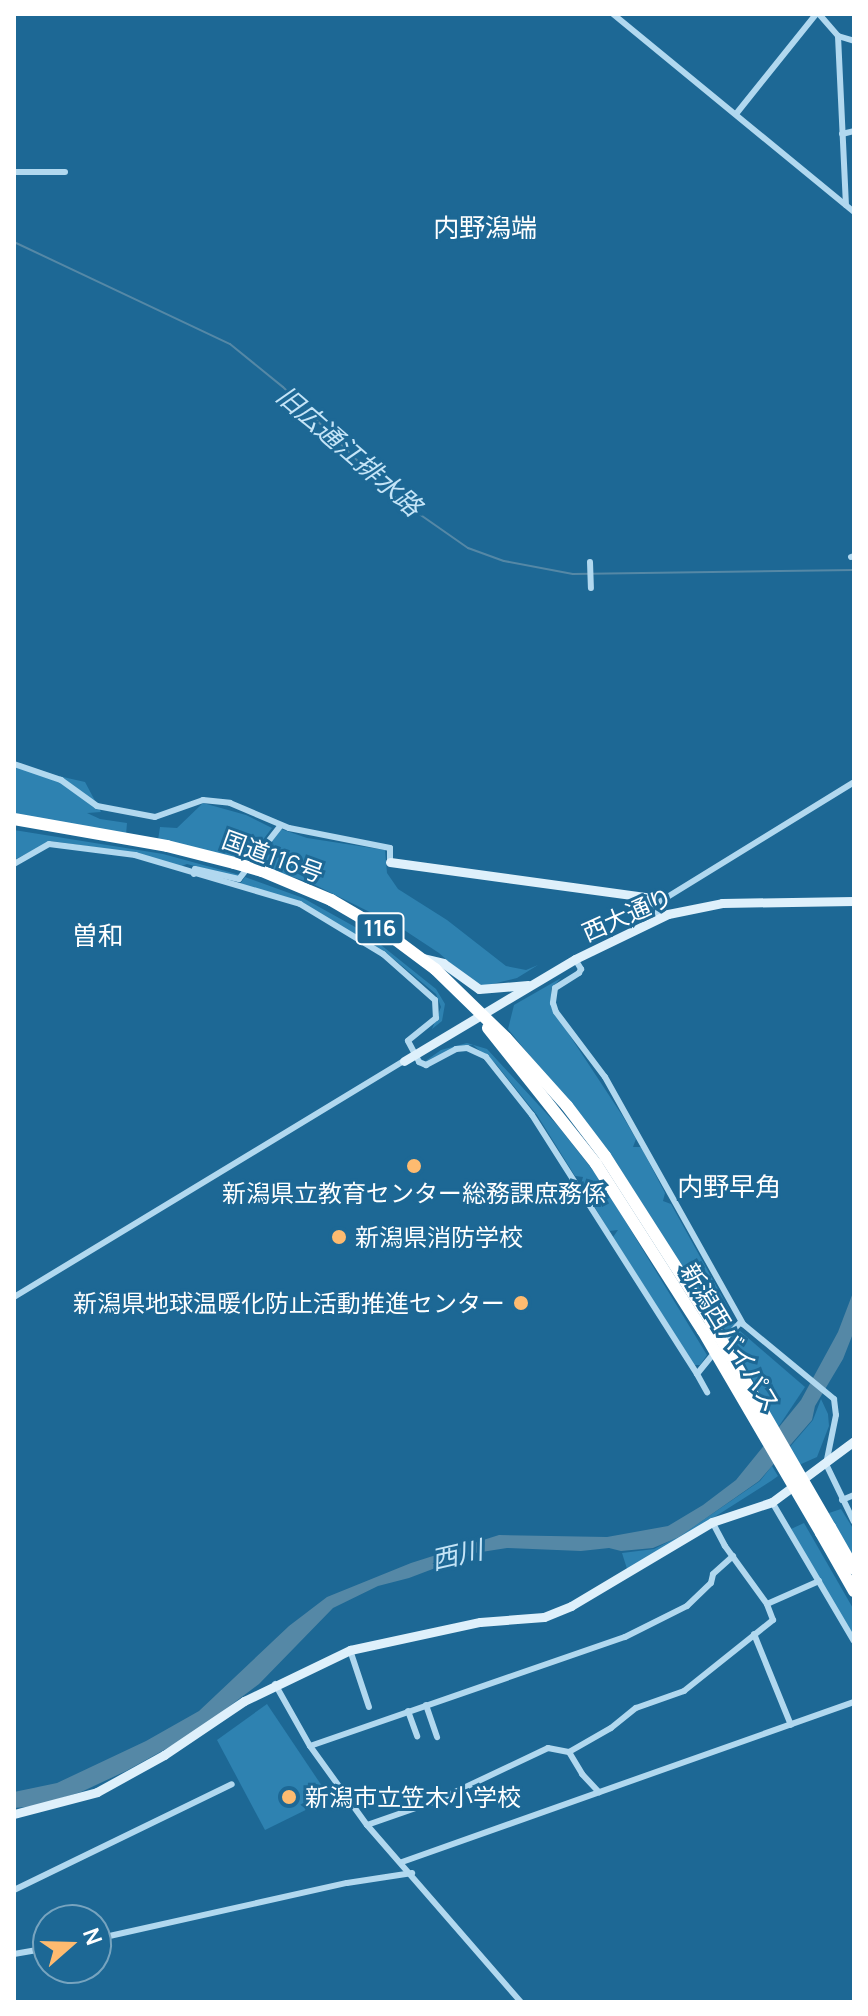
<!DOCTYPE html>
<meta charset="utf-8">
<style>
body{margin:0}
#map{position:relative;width:868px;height:2016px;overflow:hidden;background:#1d6895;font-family:Manrope,"Noto Sans JP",sans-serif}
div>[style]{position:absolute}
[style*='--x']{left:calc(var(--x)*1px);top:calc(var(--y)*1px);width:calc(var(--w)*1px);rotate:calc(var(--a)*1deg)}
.green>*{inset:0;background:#2e82b1}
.water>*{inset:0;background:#5588a6}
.stream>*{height:2px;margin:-1px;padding:0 1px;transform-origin:1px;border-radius:1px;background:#5588a6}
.street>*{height:6px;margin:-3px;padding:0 3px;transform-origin:3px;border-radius:3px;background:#b1d8ef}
.secondary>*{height:9px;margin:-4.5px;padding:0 4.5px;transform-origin:4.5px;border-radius:4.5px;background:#def0fb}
.highway>*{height:12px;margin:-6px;padding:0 6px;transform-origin:6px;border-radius:6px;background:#fff}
.highway-bridge>*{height:12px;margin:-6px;padding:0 6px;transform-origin:6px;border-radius:6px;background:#fff}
.dots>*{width:22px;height:22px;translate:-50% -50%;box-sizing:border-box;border:4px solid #1d6895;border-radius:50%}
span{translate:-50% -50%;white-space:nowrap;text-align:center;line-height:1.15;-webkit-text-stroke:6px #1d6895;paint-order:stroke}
.shield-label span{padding:2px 6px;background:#1d6895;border:2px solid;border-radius:6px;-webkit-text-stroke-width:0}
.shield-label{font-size:22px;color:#fff;font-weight:700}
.street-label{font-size:24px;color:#fff}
.poi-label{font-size:24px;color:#fff}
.left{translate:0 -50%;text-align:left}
.right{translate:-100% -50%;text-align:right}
.neighbourhood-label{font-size:26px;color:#fff}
.water-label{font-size:26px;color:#c4e4f7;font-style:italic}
.frame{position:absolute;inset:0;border:16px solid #fff;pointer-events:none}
.north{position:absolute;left:32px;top:1904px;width:80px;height:80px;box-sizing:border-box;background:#1d6895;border:2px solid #77a4bf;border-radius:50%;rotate:70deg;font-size:22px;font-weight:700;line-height:32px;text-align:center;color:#fff}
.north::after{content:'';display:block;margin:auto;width:28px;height:36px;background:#febb70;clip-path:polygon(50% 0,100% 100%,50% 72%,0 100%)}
</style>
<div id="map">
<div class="green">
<div style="clip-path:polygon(14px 766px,85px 782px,101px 812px,87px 813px,100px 819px,127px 823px,126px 835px,14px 817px)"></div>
<div style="clip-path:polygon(203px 803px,246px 815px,272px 828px,246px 862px,158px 840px,160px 827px,177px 828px)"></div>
<div style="clip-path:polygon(281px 829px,307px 838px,385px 850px,387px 873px,398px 889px,447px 920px,506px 966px,526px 970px,538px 965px,517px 978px,484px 986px,467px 978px,439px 953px,398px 926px,311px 883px,254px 864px)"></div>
<div style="clip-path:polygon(14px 830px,163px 854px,240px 875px,234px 877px,187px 864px,179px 867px,136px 853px,51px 841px,14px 860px)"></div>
<div style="clip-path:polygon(245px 877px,303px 898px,366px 933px,436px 989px,445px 1004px,442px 1021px,432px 1029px,441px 1007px,436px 994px,384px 951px,295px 900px,240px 884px)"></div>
<div style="clip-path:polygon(561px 978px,551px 989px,551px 1007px,622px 1115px,636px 1139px,633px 1147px,641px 1147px,665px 1193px,663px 1201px,671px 1204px,729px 1309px,735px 1324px,727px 1332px,709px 1310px,616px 1162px,508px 1029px,514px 1005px)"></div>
<div style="clip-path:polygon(467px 1043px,487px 1049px,558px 1126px,599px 1178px,707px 1355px,700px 1365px,694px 1365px,613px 1237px,618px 1230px,609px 1231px,581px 1184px,583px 1177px,575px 1176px,537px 1115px,496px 1064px,473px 1045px,459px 1046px,424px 1062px,441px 1050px)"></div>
<div style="clip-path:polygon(740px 1331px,805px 1387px,777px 1429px,732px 1337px)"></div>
<div style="clip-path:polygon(821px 1399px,828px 1414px,829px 1426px,817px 1457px,799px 1465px,789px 1448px,813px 1420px)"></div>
<div style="clip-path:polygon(772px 1466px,778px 1476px,771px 1481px,628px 1572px,622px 1553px,654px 1549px,680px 1536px,760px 1481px)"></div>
<div style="clip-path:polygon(841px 1509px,854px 1530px,854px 1562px,826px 1514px)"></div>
<div style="clip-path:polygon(804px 1523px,854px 1610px,854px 1638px,791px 1529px)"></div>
<div style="clip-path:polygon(267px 1704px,330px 1798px,265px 1830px,217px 1740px)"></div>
</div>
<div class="water">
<div style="clip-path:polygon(854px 1290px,854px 1331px,843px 1359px,815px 1406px,812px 1420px,759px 1481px,679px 1537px,653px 1548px,621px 1551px,609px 1548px,581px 1551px,507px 1548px,475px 1553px,409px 1578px,378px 1586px,333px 1608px,259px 1684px,191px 1735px,126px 1771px,81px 1792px,35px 1806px,14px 1808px,14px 1792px,57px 1783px,146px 1741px,199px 1711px,289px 1626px,327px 1597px,411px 1563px,499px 1535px,607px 1537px,668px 1526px,703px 1505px,736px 1480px,801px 1400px,838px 1332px)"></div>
</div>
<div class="stream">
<div style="--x:14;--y:242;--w:239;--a:25.3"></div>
<div style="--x:230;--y:344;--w:68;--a:39.1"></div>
<div style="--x:283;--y:387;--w:153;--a:44.7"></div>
<div style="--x:392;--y:495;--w:93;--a:34.9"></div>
<div style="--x:468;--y:548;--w:38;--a:20"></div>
<div style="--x:504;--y:561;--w:70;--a:10.7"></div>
<div style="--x:573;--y:574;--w:281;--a:-0.8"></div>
</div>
<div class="street">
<div style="--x:613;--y:14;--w:312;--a:39.4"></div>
<div style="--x:819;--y:14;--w:29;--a:49"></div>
<div style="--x:838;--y:36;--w:17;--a:17"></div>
<div style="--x:838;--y:36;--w:169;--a:87.3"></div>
<div style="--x:736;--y:114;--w:128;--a:-51.3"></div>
<div style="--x:842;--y:134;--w:12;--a:-14"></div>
<div style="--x:14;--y:172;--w:51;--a:0"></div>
<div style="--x:851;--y:557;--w:3;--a:-18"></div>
<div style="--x:590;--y:562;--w:26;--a:88"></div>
<div style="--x:14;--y:764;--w:50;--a:18.8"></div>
<div style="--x:61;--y:780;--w:44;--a:35.8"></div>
<div style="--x:97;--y:806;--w:59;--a:10.7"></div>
<div style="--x:155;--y:817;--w:51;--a:-19.5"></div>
<div style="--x:203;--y:800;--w:27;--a:6"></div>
<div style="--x:230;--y:803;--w:64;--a:23"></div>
<div style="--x:289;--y:828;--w:103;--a:11.2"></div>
<div style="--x:390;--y:848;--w:14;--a:90"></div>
<div style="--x:14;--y:864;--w:40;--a:-29.7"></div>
<div style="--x:49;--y:844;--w:87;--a:7.3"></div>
<div style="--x:135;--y:855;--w:172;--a:16.5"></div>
<div style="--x:300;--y:904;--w:97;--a:31.1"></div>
<div style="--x:383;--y:954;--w:69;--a:41.5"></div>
<div style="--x:435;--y:1000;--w:18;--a:87"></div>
<div style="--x:436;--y:1018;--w:36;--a:141"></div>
<div style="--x:408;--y:1041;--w:24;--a:62"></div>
<div style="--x:419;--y:1062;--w:8;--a:23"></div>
<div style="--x:426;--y:1065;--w:34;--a:-28"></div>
<div style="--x:456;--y:1049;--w:11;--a:-5"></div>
<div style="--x:467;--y:1048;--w:21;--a:25"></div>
<div style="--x:486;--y:1057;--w:74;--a:51.6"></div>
<div style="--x:532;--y:1115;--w:307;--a:57.5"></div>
<div style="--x:697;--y:1374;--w:27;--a:-51"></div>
<div style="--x:194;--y:874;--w:5;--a:-79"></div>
<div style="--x:195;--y:869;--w:45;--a:12.8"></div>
<div style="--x:239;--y:879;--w:68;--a:-52.1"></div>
<div style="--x:658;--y:919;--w:15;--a:-98"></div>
<div style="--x:656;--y:904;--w:233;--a:-31.6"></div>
<div style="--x:575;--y:959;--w:12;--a:59"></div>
<div style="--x:581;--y:969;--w:4;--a:117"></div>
<div style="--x:579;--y:973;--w:28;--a:148"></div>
<div style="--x:555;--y:988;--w:15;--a:98"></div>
<div style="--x:553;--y:1003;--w:9;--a:72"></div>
<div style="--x:556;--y:1012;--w:81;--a:53"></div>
<div style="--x:605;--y:1077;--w:283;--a:60.8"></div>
<div style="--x:743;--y:1324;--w:118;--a:39.5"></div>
<div style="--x:834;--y:1399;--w:16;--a:83"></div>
<div style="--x:836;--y:1415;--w:50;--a:101.5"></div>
<div style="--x:826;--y:1464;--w:64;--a:64.2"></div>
<div style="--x:14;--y:1297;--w:456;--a:-31.2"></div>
<div style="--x:723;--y:1341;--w:26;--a:-47"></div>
<div style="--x:697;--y:1374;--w:21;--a:61"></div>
<div style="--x:842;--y:1500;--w:13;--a:-23"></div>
<div style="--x:772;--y:1502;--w:161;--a:59.5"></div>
<div style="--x:767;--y:1604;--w:57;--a:-23.9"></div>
<div style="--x:754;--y:1634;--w:98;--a:67.9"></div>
<div style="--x:350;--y:1650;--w:60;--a:71.6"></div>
<div style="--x:275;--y:1684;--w:71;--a:60.6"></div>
<div style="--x:310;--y:1746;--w:97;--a:54.2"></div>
<div style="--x:367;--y:1825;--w:235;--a:49"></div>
<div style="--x:426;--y:1705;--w:34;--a:71"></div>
<div style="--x:408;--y:1711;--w:27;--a:70"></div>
<div style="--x:310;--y:1746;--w:333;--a:-19.1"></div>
<div style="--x:625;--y:1637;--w:69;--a:-26.6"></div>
<div style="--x:687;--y:1606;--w:33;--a:-44"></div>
<div style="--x:711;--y:1583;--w:9;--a:-77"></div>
<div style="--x:713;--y:1574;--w:27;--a:-42"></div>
<div style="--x:569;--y:1752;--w:26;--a:59"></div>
<div style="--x:582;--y:1774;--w:25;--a:47"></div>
<div style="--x:367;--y:1825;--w:73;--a:-19.2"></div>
<div style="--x:436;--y:1801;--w:124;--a:-25.3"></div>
<div style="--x:548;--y:1748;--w:21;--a:11"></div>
<div style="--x:569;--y:1752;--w:48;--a:-29.7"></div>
<div style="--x:611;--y:1728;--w:32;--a:-39"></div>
<div style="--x:636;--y:1708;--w:51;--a:-19.5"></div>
<div style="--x:684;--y:1691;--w:114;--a:-38.6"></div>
<div style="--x:773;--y:1620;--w:17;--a:-111"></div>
<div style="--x:767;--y:1604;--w:72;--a:-125.9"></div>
<div style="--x:725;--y:1546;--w:27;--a:-118"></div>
<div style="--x:402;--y:1862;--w:479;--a:-19.5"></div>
<div style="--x:14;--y:1890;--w:242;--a:-25.9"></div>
<div style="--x:96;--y:1939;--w:257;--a:-12.6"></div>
<div style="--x:347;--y:1883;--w:66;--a:-8.7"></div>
<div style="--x:14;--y:1954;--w:35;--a:-10"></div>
</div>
<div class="secondary">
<div style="--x:390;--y:862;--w:259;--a:7.8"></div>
<div style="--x:647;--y:897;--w:11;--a:38"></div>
<div style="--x:418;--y:957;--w:26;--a:13"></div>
<div style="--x:443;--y:963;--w:44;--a:35.8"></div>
<div style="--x:479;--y:989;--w:49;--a:-4.7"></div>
<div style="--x:404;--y:1061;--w:199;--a:-30.8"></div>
<div style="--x:575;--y:959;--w:103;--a:-25.8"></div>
<div style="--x:668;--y:914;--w:55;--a:-11.5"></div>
<div style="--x:722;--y:903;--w:132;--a:-0.9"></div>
<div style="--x:14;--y:1814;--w:86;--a:-14.8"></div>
<div style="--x:97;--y:1792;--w:77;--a:-28.9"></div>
<div style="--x:164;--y:1755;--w:97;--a:-34"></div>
<div style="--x:244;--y:1701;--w:118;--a:-25.7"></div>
<div style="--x:350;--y:1650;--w:133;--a:-12.2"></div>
<div style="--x:480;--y:1622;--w:64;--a:-4.5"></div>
<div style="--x:544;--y:1617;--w:29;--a:-22"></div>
<div style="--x:571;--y:1606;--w:164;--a:-30.8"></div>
<div style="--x:712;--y:1522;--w:63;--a:-18.4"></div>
<div style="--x:772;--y:1502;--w:102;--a:-36.6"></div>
</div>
<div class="highway">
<div style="--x:14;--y:819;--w:155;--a:10"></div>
<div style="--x:167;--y:846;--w:69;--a:14.2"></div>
<div style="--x:262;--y:871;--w:75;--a:22.8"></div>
<div style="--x:331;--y:900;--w:61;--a:30.3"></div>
<div style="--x:384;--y:931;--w:64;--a:36.7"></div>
<div style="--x:435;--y:969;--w:99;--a:44.2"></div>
<div style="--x:506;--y:1038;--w:91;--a:48.1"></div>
<div style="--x:567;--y:1106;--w:63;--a:52.8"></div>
<div style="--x:605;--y:1156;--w:197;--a:57.4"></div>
<div style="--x:488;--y:1028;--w:174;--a:51.5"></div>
<div style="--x:596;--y:1164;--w:198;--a:57.4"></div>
<div style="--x:830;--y:1527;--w:48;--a:60.3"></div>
<div style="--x:821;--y:1533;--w:67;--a:60.4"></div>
</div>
<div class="highway-bridge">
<div style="--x:234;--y:863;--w:29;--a:16"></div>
<div style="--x:711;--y:1322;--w:237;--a:59.9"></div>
<div style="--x:703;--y:1331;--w:234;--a:59.7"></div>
</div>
<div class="dots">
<div style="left:414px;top:1166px;background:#febb70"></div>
<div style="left:339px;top:1237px;background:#febb70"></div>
<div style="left:521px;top:1303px;background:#febb70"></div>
<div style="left:289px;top:1797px;background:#febb70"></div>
</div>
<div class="shield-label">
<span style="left:380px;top:929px">116</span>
</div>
<div class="street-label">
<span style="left:273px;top:856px;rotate:20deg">国道116号</span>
<span style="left:627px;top:914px;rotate:-24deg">西大通り</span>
<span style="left:731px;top:1337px;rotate:59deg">新潟西バイパス</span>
</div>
<div class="poi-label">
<span style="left:414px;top:1193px">新潟県立教育センター総務課庶務係</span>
<span class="left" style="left:355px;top:1237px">新潟県消防学校</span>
<span class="right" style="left:505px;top:1303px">新潟県地球温暖化防止活動推進センター</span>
<span class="left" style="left:305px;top:1797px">新潟市立笠木小学校</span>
</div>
<div class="neighbourhood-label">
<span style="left:485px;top:228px">内野潟端</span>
<span style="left:98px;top:936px">曽和</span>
<span style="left:729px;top:1187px">内野早角</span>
</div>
<div class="water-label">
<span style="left:349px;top:451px;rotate:41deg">旧広通江排水路</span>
<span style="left:457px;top:1555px;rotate:-13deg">西川</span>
</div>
<div class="frame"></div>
<div class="north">N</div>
</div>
